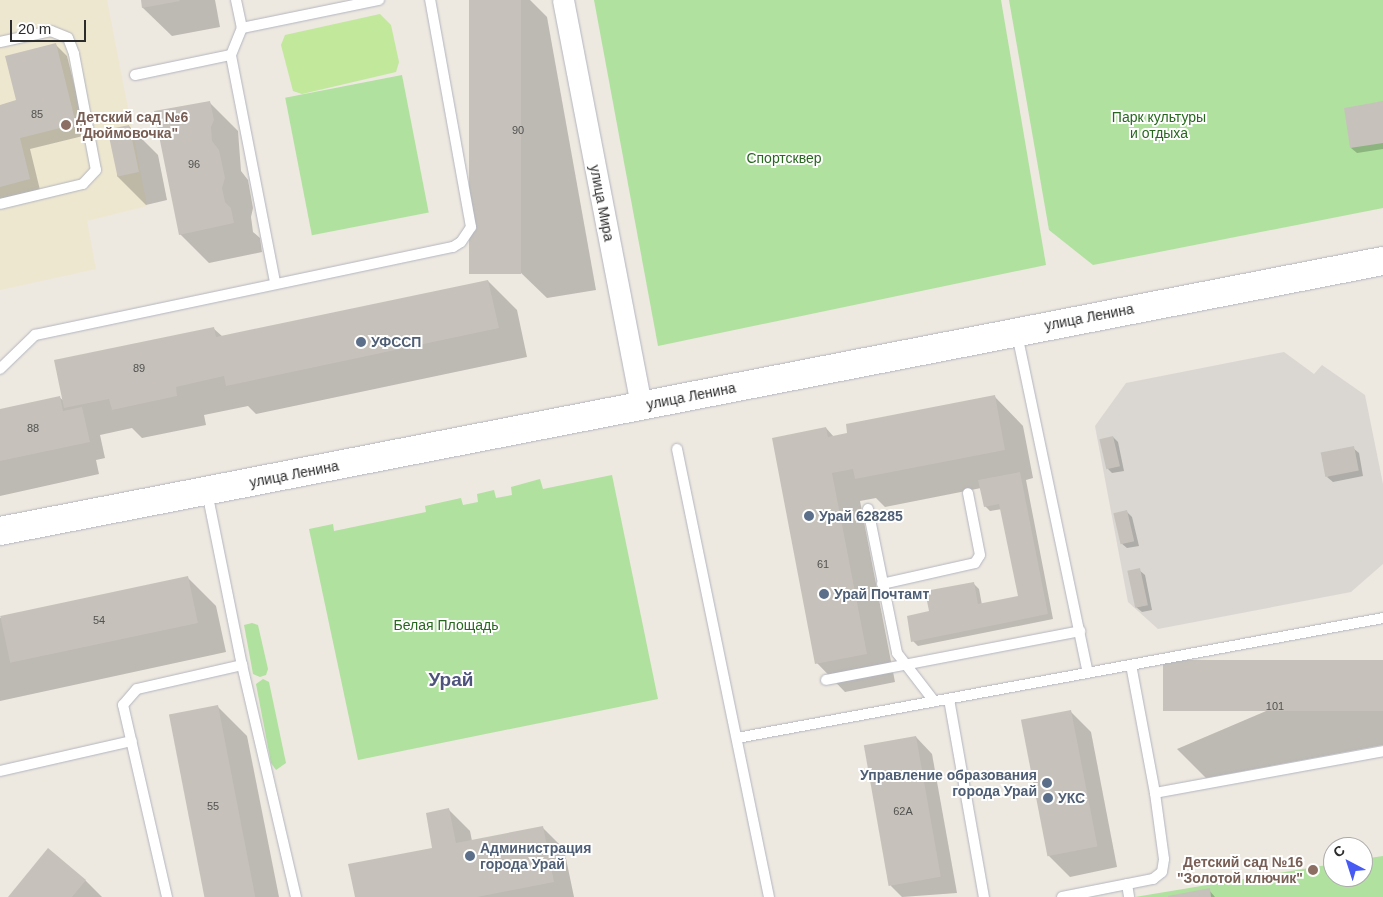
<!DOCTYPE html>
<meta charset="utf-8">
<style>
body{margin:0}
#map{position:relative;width:1383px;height:897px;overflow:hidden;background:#ede8e0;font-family:Helvetica,sans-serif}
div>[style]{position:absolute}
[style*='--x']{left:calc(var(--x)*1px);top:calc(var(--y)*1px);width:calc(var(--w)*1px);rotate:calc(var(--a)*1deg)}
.education>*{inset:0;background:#eee7d0}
.green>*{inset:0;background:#b0e19f;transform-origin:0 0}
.pitch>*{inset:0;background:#c1e89b}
.plaza>*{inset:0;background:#dad7d2}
.shadow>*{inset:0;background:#0003}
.building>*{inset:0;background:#c6c2bb;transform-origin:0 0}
.roads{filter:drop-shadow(0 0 1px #b3b5bf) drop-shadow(0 0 1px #b3b5bf)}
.service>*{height:10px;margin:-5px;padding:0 5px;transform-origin:5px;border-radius:5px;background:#fff}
.minor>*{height:21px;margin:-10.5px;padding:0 10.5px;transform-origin:10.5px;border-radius:10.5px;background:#fff}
.secondary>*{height:28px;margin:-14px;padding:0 14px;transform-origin:14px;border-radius:14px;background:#fff}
.dots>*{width:14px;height:14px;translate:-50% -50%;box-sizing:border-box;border:2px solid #fff;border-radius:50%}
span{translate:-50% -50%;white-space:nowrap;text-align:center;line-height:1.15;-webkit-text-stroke:4px #fff;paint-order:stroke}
.number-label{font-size:11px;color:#525250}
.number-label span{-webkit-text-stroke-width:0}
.education-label{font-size:14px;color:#785e54;font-weight:700}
.left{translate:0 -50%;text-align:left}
.right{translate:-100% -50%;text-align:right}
.park-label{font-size:14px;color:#27681e}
.street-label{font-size:14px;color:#2c2c2c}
.service-label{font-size:14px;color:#4e5e75;font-weight:700}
.district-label{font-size:19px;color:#4e537c;font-weight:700}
.north{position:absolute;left:1323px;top:837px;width:50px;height:50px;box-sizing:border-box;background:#fff;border:1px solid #ababab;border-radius:50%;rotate:320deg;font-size:14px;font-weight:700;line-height:20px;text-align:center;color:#2c2c2c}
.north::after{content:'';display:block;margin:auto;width:18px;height:22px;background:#475af3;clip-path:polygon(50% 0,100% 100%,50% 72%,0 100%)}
.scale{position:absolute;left:10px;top:20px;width:76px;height:22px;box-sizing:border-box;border:2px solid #2c2c2c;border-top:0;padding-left:6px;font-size:15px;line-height:18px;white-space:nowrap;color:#2c2c2c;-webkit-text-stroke:4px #fff;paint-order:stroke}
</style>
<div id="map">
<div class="education">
<div style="clip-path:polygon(0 0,107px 0,147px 206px,87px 221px,96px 269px,0 290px)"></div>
</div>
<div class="green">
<div style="clip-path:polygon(594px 0,1001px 0,1046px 265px,658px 346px)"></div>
<div style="clip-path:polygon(1009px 0,1383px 0,1383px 208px,1093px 265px,1049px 230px)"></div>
<div style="left:402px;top:75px;width:140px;height:119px;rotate:79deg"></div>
<div style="clip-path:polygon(612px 475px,658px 699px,358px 760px,309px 529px,333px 524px,334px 531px,426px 512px,425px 506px,461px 498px,463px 505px,478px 502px,477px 494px,494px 490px,496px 498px,512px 495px,511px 487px,540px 479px,543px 489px)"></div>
<div style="clip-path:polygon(252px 623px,258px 625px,268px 669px,266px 675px,260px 677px,253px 674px,244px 625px)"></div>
<div style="clip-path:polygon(263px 679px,269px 682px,286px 763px,276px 770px,271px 763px,256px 684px)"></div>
<div style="clip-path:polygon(1383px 856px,1383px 897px,1135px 897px,1333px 864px,1333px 877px,1363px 877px,1363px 859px)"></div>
</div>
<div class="pitch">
<div style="clip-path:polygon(380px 14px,391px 25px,399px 62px,396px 72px,302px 94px,293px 91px,281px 45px,285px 35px)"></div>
</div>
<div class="plaza">
<div style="clip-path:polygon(1284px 352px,1314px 374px,1322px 365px,1365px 395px,1383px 484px,1383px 564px,1351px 592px,1158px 629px,1128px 602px,1095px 426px,1126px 383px)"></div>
</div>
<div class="shadow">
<div style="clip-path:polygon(142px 0,215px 0,220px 27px,172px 36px,143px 8px)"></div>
<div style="clip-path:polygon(470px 0,530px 0,547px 17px,596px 290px,547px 298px,518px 270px)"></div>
<div style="clip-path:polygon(56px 45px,67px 56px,87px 135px,30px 149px,40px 190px,0 200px,0 106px,18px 101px)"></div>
<div style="clip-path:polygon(209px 102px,238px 131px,241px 171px,248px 180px,253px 208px,251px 217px,253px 232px,260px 238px,262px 252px,209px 263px,180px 234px)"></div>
<div style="clip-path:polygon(1383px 103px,1383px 149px,1357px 153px,1351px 148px)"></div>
<div style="clip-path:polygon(129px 126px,158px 155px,167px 200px,146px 205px,117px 176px)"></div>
<div style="clip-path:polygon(488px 281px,517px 310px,527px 357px,256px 414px,248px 406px,204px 415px,206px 425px,142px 438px,132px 428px,100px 435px,105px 458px,96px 460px,99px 474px,0 496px,0 410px,59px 397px,64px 401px,213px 328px,223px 337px)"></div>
<div style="clip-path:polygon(995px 397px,1023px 426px,1033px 478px,1026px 480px,1053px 619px,918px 646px,913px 641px,931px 612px,973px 583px,979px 589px,982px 605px,1019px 597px,1002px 509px,990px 511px,985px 506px,981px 488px,885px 507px,876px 498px,860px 501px,895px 682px,845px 692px,817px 663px,826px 428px,834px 437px)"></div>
<div style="clip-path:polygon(1113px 437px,1118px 442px,1124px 471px,1112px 473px,1107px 468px)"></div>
<div style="clip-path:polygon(1353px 448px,1359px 453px,1363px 476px,1333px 482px,1327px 477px)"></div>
<div style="clip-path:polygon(1127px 512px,1132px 517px,1139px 546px,1127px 548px,1121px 543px)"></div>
<div style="clip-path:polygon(1139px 570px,1145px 575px,1152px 610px,1142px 612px,1136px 607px)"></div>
<div style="clip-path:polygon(187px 577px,216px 606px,226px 652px,0 701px,0 618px)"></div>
<div style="clip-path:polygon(1383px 661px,1383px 745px,1206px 778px,1177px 749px)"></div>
<div style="clip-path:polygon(218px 707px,247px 736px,279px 897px,207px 897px)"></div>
<div style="clip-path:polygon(1070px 711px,1091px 732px,1117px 867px,1070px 877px,1049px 856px)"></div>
<div style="clip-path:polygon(916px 737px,932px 754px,957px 893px,902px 897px,891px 886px)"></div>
<div style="clip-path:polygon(449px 810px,470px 831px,472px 841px,543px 828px,564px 849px,574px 897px,356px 897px,434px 848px)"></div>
<div style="clip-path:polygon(49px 850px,86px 881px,102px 897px,10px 897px)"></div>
<div style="clip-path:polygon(1209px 890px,1215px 897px,1169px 897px)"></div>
</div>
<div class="building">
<div style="clip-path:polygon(141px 0,179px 0,180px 1px,142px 8px)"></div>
<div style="left:469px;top:0;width:52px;height:274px"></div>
<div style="clip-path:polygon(56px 43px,76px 124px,20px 138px,30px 179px,0 187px,0 105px,16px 100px,5px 56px)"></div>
<div style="clip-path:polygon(210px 101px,214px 120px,211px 127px,212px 141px,219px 150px,225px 178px,222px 188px,225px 202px,231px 208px,234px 223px,179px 235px,154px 111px)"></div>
<div style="clip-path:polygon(1383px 101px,1383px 143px,1350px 148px,1344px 108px)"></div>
<div style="left:129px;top:125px;width:48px;height:22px;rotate:78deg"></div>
<div style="clip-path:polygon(488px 280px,499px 328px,226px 386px,224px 376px,176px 387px,177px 396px,112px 410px,109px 399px,64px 408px,54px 360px,214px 327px,216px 337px)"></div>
<div style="clip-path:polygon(995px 395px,1005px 450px,855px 479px,853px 469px,832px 473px,867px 654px,815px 664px,772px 438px,826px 427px,828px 437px,847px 433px,846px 424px)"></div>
<div style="clip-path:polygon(60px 396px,63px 411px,82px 407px,90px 442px,0 461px,0 409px)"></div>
<div style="left:1113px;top:436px;width:31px;height:14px;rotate:77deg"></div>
<div style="left:1354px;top:446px;width:25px;height:34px;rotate:79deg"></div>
<div style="clip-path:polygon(1020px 472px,1048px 614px,911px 642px,907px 616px,929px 611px,925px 591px,974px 582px,978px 604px,1018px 596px,999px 504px,984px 507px,978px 480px)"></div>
<div style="left:1127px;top:510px;width:32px;height:14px;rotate:77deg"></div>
<div style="left:1140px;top:568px;width:38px;height:13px;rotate:78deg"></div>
<div style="left:188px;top:576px;width:48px;height:192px;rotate:78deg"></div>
<div style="left:1383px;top:660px;width:51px;height:220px;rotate:90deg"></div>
<div style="left:218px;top:705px;width:196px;height:50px;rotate:79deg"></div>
<div style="left:1071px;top:710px;width:139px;height:51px;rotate:79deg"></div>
<div style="left:916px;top:736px;width:143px;height:53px;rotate:80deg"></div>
<div style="clip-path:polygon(449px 808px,456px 843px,543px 826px,554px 882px,477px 897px,355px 897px,348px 864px,432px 848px,426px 813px)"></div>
<div style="clip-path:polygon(48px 848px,86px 880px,72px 897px,8px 897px)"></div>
<div style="clip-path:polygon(1210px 888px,1211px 897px,1168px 897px,1168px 896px)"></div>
</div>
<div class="roads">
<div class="service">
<div style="--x:236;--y:0;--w:29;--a:78"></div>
<div style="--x:0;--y:42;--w:52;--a:-12.2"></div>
<div style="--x:51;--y:31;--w:18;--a:22"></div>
<div style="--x:68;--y:38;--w:17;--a:69"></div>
<div style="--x:74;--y:54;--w:118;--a:79.3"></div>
<div style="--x:96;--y:170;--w:19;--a:133"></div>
<div style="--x:83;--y:184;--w:85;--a:166.5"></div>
<div style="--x:135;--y:75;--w:98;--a:-11.8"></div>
<div style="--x:275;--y:282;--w:231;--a:-101"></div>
<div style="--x:231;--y:55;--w:29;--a:-68"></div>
<div style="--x:242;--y:28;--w:140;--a:-11.6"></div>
<div style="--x:1017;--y:334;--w:346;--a:78.2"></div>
<div style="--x:0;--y:369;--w:49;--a:-44.2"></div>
<div style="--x:35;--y:335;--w:427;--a:-11.9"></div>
<div style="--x:453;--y:247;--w:9;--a:-32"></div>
<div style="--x:461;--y:242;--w:18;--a:-56"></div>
<div style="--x:471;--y:227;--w:231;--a:-100.2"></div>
<div style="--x:677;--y:449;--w:457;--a:78.4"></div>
<div style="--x:207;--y:492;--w:177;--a:78.6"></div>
<div style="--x:242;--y:665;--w:238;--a:76.9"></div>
<div style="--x:868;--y:509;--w:147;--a:78.6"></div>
<div style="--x:897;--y:653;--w:61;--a:52.4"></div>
<div style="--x:882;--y:584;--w:95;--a:-12.7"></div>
<div style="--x:975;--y:563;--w:9;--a:-58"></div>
<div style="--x:980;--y:555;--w:63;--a:-101"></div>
<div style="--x:826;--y:680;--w:259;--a:-10.9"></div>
<div style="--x:949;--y:699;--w:201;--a:80"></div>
<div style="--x:737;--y:738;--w:657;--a:-10.52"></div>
<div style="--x:0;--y:771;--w:135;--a:-12.8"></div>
<div style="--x:1155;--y:793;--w:232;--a:-10.4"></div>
<div style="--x:1127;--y:884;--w:13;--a:81"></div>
<div style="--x:167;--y:897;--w:197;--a:-102.9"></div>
<div style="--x:123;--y:705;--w:21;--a:-49"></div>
<div style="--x:137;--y:689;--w:108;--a:-12.9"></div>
<div style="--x:1062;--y:897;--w:93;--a:-11.2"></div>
<div style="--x:1153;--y:879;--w:11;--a:-38"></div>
<div style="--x:1162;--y:872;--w:13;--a:-81"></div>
<div style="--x:1164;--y:859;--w:67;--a:-97.8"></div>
<div style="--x:1155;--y:793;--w:130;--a:-100.6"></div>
</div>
<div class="minor">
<div style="--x:563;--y:0;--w:413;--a:79.1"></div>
</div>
<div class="secondary">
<div style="--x:0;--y:531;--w:1409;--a:-11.05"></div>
</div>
</div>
<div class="dots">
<div style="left:66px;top:125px;background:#8d6e63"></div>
<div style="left:361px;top:342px;background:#5c6f8a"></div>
<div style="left:809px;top:516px;background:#5c6f8a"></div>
<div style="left:824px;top:594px;background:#5c6f8a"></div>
<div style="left:1047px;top:783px;background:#5c6f8a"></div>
<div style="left:1048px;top:798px;background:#5c6f8a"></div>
<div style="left:470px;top:856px;background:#5c6f8a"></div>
<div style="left:1313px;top:870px;background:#8d6e63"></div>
</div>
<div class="number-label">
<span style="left:37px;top:114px">85</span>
<span style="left:518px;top:130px">90</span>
<span style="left:194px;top:164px">96</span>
<span style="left:139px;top:368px">89</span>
<span style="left:33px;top:428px">88</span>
<span style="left:823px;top:564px">61</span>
<span style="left:99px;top:620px">54</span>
<span style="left:1275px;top:706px">101</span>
<span style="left:213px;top:806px">55</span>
<span style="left:903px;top:811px">62А</span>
</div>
<div class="education-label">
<span class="left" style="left:76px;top:125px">Детский сад №6<br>"Дюймовочка"</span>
<span class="right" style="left:1303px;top:870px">Детский сад №16<br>"Золотой ключик"</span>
</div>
<div class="park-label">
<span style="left:1159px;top:125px">Парк культуры<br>и отдыха</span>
<span style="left:784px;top:158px">Спортсквер</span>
<span style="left:446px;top:625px">Белая Площадь</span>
</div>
<div class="street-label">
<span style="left:602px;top:203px;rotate:79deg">улица Мира</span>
<span style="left:1089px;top:317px;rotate:-11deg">улица Ленина</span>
<span style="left:691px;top:396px;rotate:-11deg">улица Ленина</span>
<span style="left:294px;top:474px;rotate:-11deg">улица Ленина</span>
</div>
<div class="service-label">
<span class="left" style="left:371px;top:342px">УФССП</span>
<span class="left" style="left:819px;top:516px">Урай 628285</span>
<span class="left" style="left:834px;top:594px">Урай Почтамт</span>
<span class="right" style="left:1037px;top:783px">Управление образования<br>города Урай</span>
<span class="left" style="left:1058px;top:798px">УКС</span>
<span class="left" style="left:480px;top:856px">Администрация<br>города Урай</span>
</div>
<div class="district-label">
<span style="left:451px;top:680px">Урай</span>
</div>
<div class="north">С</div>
<div class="scale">20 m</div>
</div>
